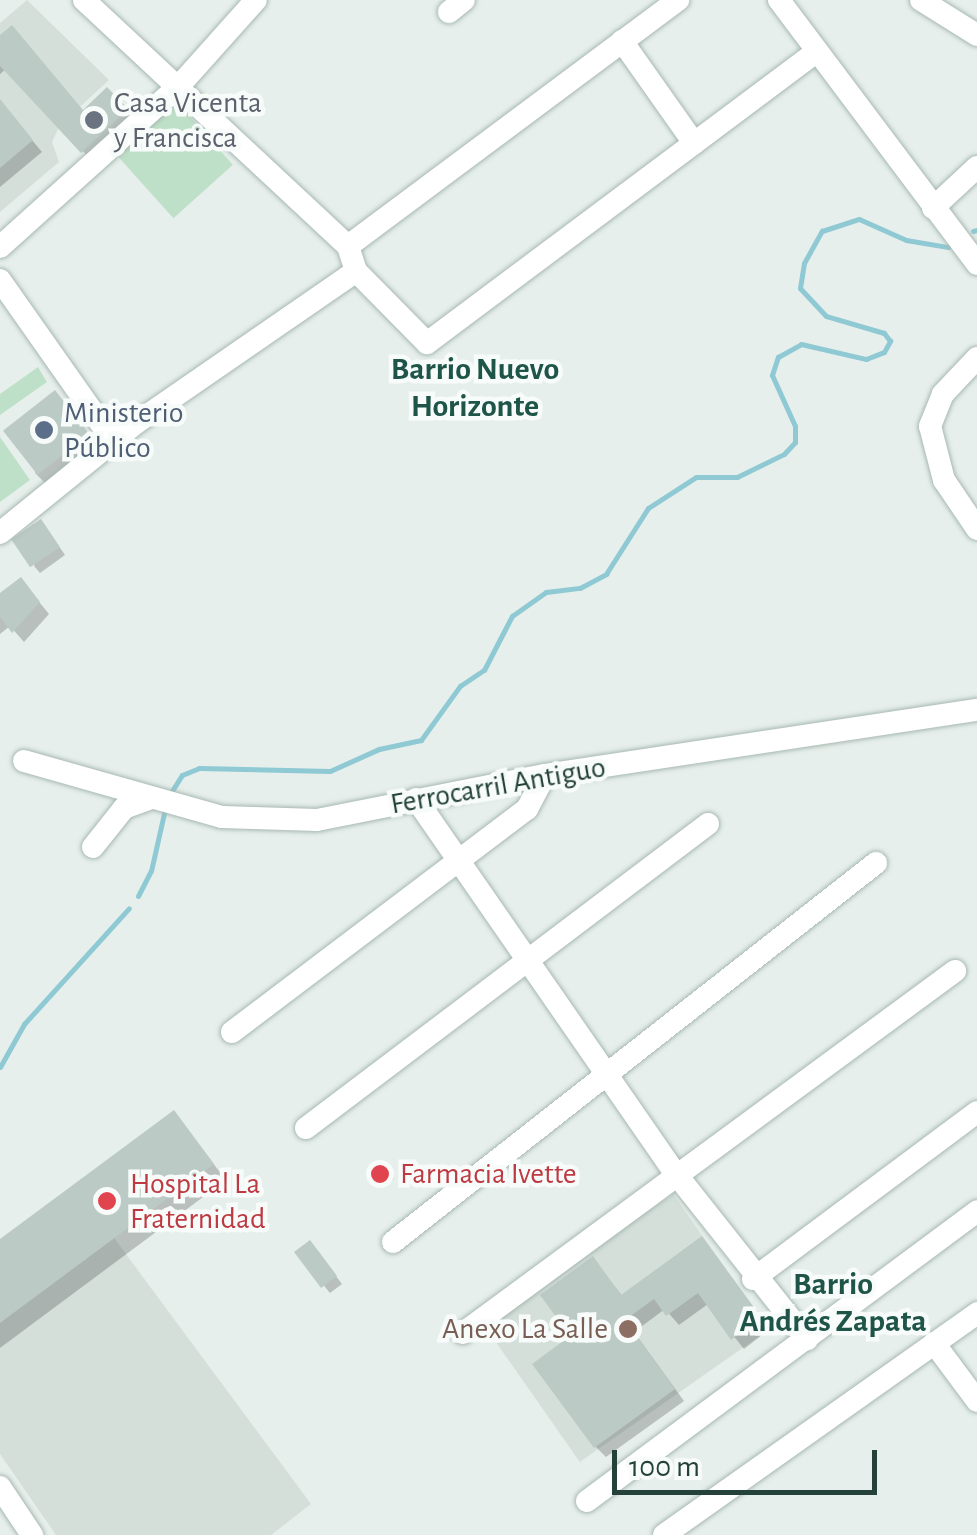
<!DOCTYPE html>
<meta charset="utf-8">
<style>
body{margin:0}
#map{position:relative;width:977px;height:1535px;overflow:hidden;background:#e6efeb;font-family:"Alegreya Sans",sans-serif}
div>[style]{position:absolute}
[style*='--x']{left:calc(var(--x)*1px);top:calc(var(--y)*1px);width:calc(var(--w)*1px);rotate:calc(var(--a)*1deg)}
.built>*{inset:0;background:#d4dfda;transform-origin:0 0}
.green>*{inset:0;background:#bfe0c8;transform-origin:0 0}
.shadow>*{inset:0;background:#0003}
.stream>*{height:5px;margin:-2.5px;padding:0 2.5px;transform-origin:2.5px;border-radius:2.5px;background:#8ec9d4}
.building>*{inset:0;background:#bbcac4;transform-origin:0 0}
.roads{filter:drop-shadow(0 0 2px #a8b8b2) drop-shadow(0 0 2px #a8b8b2)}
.minor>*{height:22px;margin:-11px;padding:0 11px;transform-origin:11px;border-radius:11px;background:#fff}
.dots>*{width:28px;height:28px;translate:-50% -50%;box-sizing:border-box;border:5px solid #f7fbf9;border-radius:50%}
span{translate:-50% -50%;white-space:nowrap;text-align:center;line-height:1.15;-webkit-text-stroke:9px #f7fbf9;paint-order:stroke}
.worship-label{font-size:30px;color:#5b616d}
.left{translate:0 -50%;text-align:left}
.service-label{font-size:30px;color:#4e5e75}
.street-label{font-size:30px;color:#24423a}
.health-label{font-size:30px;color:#be3a42}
.education-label{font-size:30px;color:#785e54}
.right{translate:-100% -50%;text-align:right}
.neighbourhood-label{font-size:32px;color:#1f5548;font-weight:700}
.scale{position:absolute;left:612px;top:1450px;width:265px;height:45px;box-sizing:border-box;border:5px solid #24423a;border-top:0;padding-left:12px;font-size:30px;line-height:35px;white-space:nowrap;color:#24423a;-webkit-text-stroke:8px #f7fbf9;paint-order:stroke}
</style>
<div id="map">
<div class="built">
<div style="clip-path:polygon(27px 0,109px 80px,60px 125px,52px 142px,59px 162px,0 212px,0 23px)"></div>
<div style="left:673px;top:1194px;width:166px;height:230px;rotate:55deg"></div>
<div style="clip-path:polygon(114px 1238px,311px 1504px,271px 1535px,56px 1535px,0 1454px,0 1321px)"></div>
</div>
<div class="green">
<div style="left:172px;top:97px;width:91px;height:80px;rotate:48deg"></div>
<div style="clip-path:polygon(38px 367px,47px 382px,0 415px,0 394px)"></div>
<div style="clip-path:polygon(0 437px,30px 480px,0 502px)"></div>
</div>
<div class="shadow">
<div style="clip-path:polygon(0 39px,84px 113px,107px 90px,137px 122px,93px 162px,6px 69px,0 74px)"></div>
<div style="clip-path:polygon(0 102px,42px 152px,0 187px)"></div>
<div style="clip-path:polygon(66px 404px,98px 446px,46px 484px,35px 473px)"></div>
<div style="clip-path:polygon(47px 529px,65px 555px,40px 573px,34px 566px)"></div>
<div style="clip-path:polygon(21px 580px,49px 614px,24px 642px,10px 626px,0 634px,0 596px)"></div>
<div style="clip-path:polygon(174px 1113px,226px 1180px,0 1348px,0 1242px)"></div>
<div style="clip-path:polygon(386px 1167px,394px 1179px,382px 1187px,371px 1173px)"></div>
<div style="clip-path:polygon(702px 1239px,770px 1329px,744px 1349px,708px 1304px,679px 1325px,665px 1309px,634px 1332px,684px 1401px,606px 1457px,596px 1447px,574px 1337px,593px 1259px,623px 1297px)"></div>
<div style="clip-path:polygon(316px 1250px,342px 1284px,330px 1293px,297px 1253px)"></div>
</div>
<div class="stream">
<div style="--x:973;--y:231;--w:4;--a:-14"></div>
<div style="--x:170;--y:794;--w:22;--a:-58"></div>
<div style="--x:182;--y:775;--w:18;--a:-22"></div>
<div style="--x:199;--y:768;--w:131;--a:1.3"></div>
<div style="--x:330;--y:771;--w:54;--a:-24.2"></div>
<div style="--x:379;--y:749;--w:43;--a:-12.1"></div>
<div style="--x:421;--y:740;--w:67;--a:-54.2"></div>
<div style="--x:460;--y:686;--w:29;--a:-34"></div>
<div style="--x:484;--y:670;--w:61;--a:-62.6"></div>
<div style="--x:512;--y:616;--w:42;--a:-35.2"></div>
<div style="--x:546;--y:592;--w:34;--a:-7"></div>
<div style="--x:580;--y:588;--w:30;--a:-28"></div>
<div style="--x:606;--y:574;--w:78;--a:-57.5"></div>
<div style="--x:648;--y:508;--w:57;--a:-32.9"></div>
<div style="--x:696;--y:477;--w:41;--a:0"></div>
<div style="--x:737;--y:477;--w:52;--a:-26.1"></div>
<div style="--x:784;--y:454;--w:16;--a:-47"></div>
<div style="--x:795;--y:442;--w:16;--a:-90"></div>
<div style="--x:795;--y:426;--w:56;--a:-114.3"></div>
<div style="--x:772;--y:375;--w:19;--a:-72"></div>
<div style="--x:778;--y:357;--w:26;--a:-29"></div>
<div style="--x:801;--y:344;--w:67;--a:13"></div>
<div style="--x:866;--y:359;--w:19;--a:-21"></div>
<div style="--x:884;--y:352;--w:13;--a:-61"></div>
<div style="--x:890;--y:341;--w:10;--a:-127"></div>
<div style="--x:884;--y:333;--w:60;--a:-163.7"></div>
<div style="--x:826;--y:316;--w:38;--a:-133"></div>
<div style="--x:800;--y:288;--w:25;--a:-81"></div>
<div style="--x:804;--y:263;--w:37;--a:-61"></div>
<div style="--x:822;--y:231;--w:39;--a:-18"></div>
<div style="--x:859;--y:219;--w:51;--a:24.1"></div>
<div style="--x:906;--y:240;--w:43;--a:9.5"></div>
<div style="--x:138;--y:896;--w:28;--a:-63"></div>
<div style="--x:151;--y:871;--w:64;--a:-77.3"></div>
<div style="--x:0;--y:1067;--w:49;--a:-60.8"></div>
<div style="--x:24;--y:1024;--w:156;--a:-47.8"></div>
</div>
<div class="building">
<div style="clip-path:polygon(12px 25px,83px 110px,107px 87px,128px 109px,81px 153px,0 66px,0 35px)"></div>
<div style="clip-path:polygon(0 99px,33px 140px,0 168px)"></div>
<div style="left:55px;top:390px;width:56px;height:66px;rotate:52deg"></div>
<div style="left:41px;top:519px;width:34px;height:36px;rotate:56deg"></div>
<div style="clip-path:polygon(21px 577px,40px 602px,12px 633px,0 617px,0 593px)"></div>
<div style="clip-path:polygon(174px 1110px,214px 1164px,0 1323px,0 1239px)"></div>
<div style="left:383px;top:1161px;width:17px;height:19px;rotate:54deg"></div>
<div style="clip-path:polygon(702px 1236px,761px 1317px,731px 1340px,698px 1293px,666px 1316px,654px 1299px,625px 1320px,675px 1389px,594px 1448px,532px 1364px,570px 1336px,540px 1295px,593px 1256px,621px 1295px)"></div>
<div style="left:310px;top:1240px;width:45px;height:20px;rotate:53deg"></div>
</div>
<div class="roads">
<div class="minor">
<div style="--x:84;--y:0;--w:361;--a:43"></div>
<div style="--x:779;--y:0;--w:330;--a:53.1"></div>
<div style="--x:921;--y:0;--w:66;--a:32"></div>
<div style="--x:449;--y:12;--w:19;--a:-39"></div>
<div style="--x:622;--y:41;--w:125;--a:54.8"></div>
<div style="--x:933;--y:208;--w:60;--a:-43"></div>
<div style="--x:0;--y:247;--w:241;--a:-42"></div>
<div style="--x:179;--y:86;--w:115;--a:-48.2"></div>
<div style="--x:356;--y:271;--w:101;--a:45.4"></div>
<div style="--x:427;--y:343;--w:487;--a:-36.8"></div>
<div style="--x:0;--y:280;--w:197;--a:54.9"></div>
<div style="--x:977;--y:358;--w:50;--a:133.4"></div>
<div style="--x:943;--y:394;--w:35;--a:112"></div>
<div style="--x:930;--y:426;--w:56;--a:75.5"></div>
<div style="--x:944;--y:480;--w:59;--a:56"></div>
<div style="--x:0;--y:533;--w:175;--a:-39"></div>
<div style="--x:136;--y:423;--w:267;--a:-34.6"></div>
<div style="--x:356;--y:271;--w:26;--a:-108"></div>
<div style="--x:348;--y:246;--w:412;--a:-36.7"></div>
<div style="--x:24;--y:761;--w:206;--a:15.8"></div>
<div style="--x:222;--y:817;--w:95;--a:1.8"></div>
<div style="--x:317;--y:820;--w:232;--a:-11.2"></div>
<div style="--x:545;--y:775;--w:437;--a:-8.6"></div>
<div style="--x:416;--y:799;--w:456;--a:55.3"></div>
<div style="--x:676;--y:1174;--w:211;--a:51.6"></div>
<div style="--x:93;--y:847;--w:50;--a:-51.5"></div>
<div style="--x:124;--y:808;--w:30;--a:-20"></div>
<div style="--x:232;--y:1032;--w:370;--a:-37.1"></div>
<div style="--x:527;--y:809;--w:38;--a:-62"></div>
<div style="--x:306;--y:1128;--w:504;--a:-37.1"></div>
<div style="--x:393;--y:1242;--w:614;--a:-38.12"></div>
<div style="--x:753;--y:1279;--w:279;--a:-36.7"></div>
<div style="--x:463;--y:1333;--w:611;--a:-36.34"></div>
<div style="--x:934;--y:1343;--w:72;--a:53.4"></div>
<div style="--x:0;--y:1487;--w:58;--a:56.3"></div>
<div style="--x:587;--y:1501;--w:486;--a:-36.6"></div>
<div style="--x:664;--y:1535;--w:384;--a:-35.3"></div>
</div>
</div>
<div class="dots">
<div style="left:94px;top:120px;background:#6b7280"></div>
<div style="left:44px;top:430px;background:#5c6f8a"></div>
<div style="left:380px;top:1174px;background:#e0444e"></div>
<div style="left:107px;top:1201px;background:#e0444e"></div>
<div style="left:628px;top:1329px;background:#8d6e63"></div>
</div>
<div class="worship-label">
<span class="left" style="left:114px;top:120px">Casa Vicenta<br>y Francisca</span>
</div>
<div class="service-label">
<span class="left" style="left:64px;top:430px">Ministerio<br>Público</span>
</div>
<div class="street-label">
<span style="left:498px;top:786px;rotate:-10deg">Ferrocarril Antiguo</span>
</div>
<div class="health-label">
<span class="left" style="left:400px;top:1174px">Farmacia Ivette</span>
<span class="left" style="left:130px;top:1201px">Hospital La<br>Fraternidad</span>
</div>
<div class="education-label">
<span class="right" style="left:608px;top:1329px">Anexo La Salle</span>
</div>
<div class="neighbourhood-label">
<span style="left:475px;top:388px">Barrio Nuevo<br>Horizonte</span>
<span style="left:833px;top:1303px">Barrio<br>Andrés Zapata</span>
</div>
<div class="scale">100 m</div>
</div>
